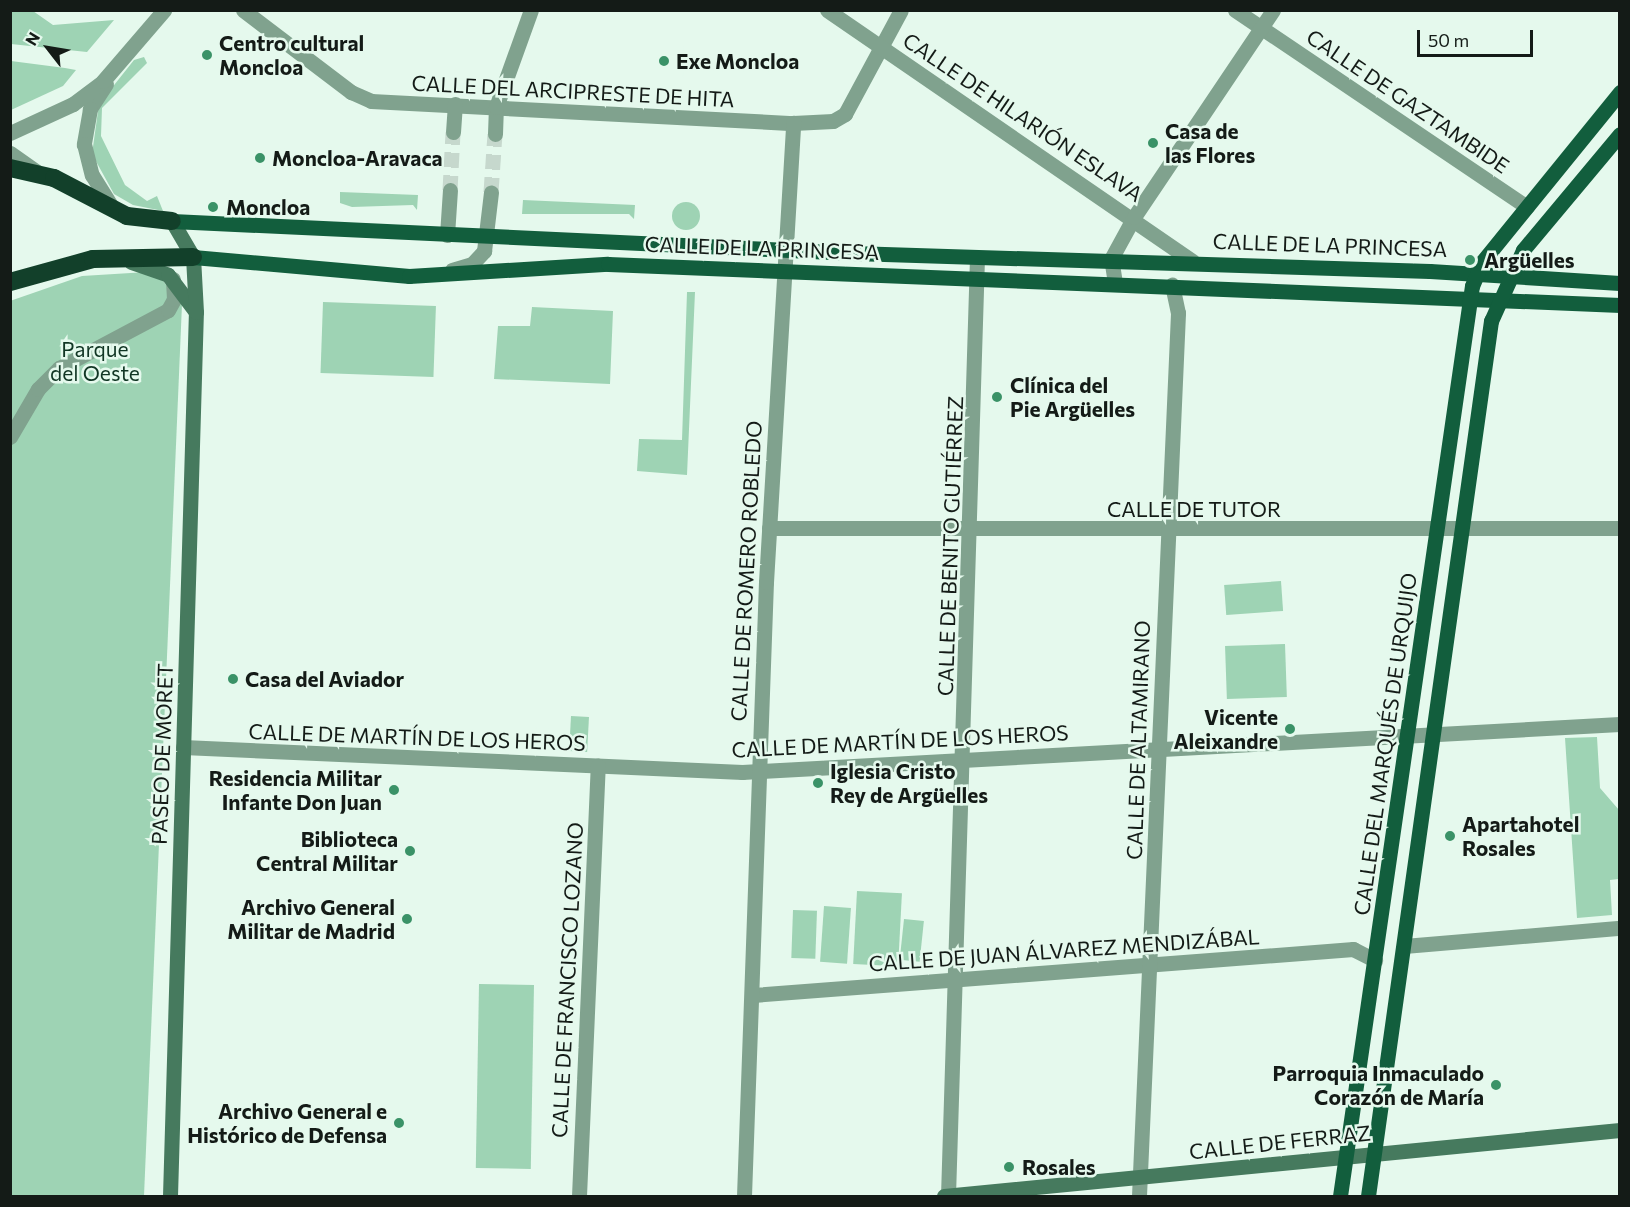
<!DOCTYPE html>
<meta charset="utf-8">
<style>
body{margin:0}
#map{position:relative;width:1630px;height:1207px;overflow:hidden;background:#e5f9ed;font-family:Commissioner,sans-serif}
div>[style]{position:absolute}
[style*='--x']{left:calc(var(--x)*1px);top:calc(var(--y)*1px);width:calc(var(--w)*1px);rotate:calc(var(--a)*1deg)}
.green>*{inset:0;background:#9ed3b4;transform-origin:0 0}
.round{border-radius:50%}
.street-tunnel>*{height:15px;margin-top:-7.5px;transform-origin:0;background:repeating-linear-gradient(90deg,#c6d8cd 0 15px,transparent 0 23px)}
.street>*{height:15px;margin:-7.5px;padding:0 7.5px;transform-origin:7.5px;border-radius:7.5px;background:#80a28e}
.secondary>*{height:15px;margin:-7.5px;padding:0 7.5px;transform-origin:7.5px;border-radius:7.5px;background:#467a5e}
.primary>*{height:15px;margin:-7.5px;padding:0 7.5px;transform-origin:7.5px;border-radius:7.5px;background:#125e3d}
.highway>*{height:18px;margin:-9px;padding:0 9px;transform-origin:9px;border-radius:9px;background:#12402a}
.dots>*{width:16px;height:16px;translate:-50% -50%;box-sizing:border-box;border:3px solid #e5f9ed;border-radius:50%}
span{translate:-50% -50%;white-space:nowrap;text-align:center;line-height:1.15;-webkit-text-stroke:5px #e5f9ed;paint-order:stroke}
.poi-label{font-size:21px;color:#141b17;font-weight:700}
.left{translate:0 -50%;text-align:left}
.right{translate:-100% -50%;text-align:right}
.street-label{font-size:21px;color:#141b17}
.park-label{font-size:21px;color:#113624}
.frame{position:absolute;inset:0;border:12px solid #141b17;pointer-events:none}
.north{position:absolute;left:18px;top:18px;width:60px;height:60px;-webkit-text-stroke:4px #e5f9ed;paint-order:stroke;rotate:301deg;font-size:16px;font-weight:700;line-height:24px;text-align:center;color:#141b17}
.north::after{content:'';display:block;margin:auto;width:21px;height:27px;background:#141b17;clip-path:polygon(50% 0,100% 100%,50% 72%,0 100%)}
.scale{position:absolute;left:1417px;top:30px;width:116px;height:27px;box-sizing:border-box;border:3px solid #141b17;border-top:0;padding-left:8px;font-size:18px;line-height:21px;white-space:nowrap;color:#141b17;-webkit-text-stroke:4px #e5f9ed;paint-order:stroke}
</style>
<div id="map">
<div class="green">
<div style="clip-path:polygon(10px 11px,33px 11px,53px 25px,114px 20px,87px 52px,11px 44px)"></div>
<div style="clip-path:polygon(144px 57px,147px 63px,102px 108px,101px 136px,125px 185px,147px 201px,157px 196px,163px 211px,133px 205px,114px 194px,92px 154px,99px 104px,134px 60px)"></div>
<div style="clip-path:polygon(11px 61px,65px 68px,76px 70px,63px 86px,11px 110px)"></div>
<div style="clip-path:polygon(340px 192px,418px 195px,417px 210px,413px 205px,352px 207px,340px 203px)"></div>
<div style="clip-path:polygon(523px 200px,635px 205px,634px 219px,629px 214px,522px 214px)"></div>
<div class="round" style="left:672px;top:202px;width:28px;height:28px"></div>
<div style="clip-path:polygon(147px 272px,158px 275px,182px 304px,144px 1196px,11px 1196px,10px 301px,82px 276px)"></div>
<div style="clip-path:polygon(687px 292px,695px 292px,687px 475px,637px 471px,639px 439px,682px 440px)"></div>
<div style="left:323px;top:302px;width:113px;height:71px;rotate:2deg"></div>
<div style="clip-path:polygon(532px 307px,613px 311px,610px 384px,494px 379px,498px 326px,530px 326px)"></div>
<div style="left:1281px;top:581px;width:30px;height:57px;rotate:86deg"></div>
<div style="left:1285px;top:644px;width:53px;height:60px;rotate:88deg"></div>
<div style="left:571px;top:716px;width:18px;height:35px;rotate:3deg"></div>
<div style="clip-path:polygon(1597px 737px,1600px 788px,1619px 810px,1619px 879px,1610px 880px,1612px 915px,1577px 918px,1565px 738px)"></div>
<div style="left:857px;top:891px;width:45px;height:73px;rotate:3deg"></div>
<div style="left:824px;top:906px;width:27px;height:56px;rotate:4deg"></div>
<div style="left:793px;top:910px;width:24px;height:48px;rotate:2deg"></div>
<div style="left:904px;top:919px;width:20px;height:41px;rotate:6deg"></div>
<div style="left:479px;top:984px;width:55px;height:184px;rotate:1deg"></div>
</div>
<div class="street-tunnel">
<div style="--x:450;--y:190;--w:58;--a:-87"></div>
<div style="--x:491;--y:192;--w:58;--a:-86.1"></div>
</div>
<div class="street">
<div style="--x:243;--y:10;--w:136;--a:37.2"></div>
<div style="--x:351;--y:92;--w:22;--a:24"></div>
<div style="--x:371;--y:101;--w:423;--a:3"></div>
<div style="--x:793;--y:123;--w:40;--a:-2.9"></div>
<div style="--x:833;--y:121;--w:14;--a:-30"></div>
<div style="--x:845;--y:114;--w:118;--a:-61.7"></div>
<div style="--x:827;--y:10;--w:444;--a:34.5"></div>
<div style="--x:1235;--y:10;--w:352;--a:34"></div>
<div style="--x:106;--y:84;--w:30;--a:123"></div>
<div style="--x:90;--y:109;--w:36;--a:100"></div>
<div style="--x:84;--y:144;--w:32;--a:76"></div>
<div style="--x:92;--y:175;--w:40;--a:58"></div>
<div style="--x:453;--y:132;--w:28;--a:-86"></div>
<div style="--x:10;--y:133;--w:69;--a:-24.7"></div>
<div style="--x:73;--y:104;--w:38;--a:-37"></div>
<div style="--x:103;--y:81;--w:94;--a:-49.3"></div>
<div style="--x:495;--y:134;--w:27;--a:-88"></div>
<div style="--x:496;--y:107;--w:103;--a:-70.2"></div>
<div style="--x:10;--y:153;--w:32;--a:35"></div>
<div style="--x:447;--y:235;--w:45;--a:-86.2"></div>
<div style="--x:452;--y:270;--w:21;--a:-17"></div>
<div style="--x:472;--y:264;--w:18;--a:-47"></div>
<div style="--x:484;--y:251;--w:59;--a:-83.2"></div>
<div style="--x:1115;--y:283;--w:24;--a:-99"></div>
<div style="--x:1111;--y:259;--w:48;--a:-61.3"></div>
<div style="--x:1134;--y:217;--w:249;--a:-56.1"></div>
<div style="--x:10;--y:437;--w:56;--a:-59.7"></div>
<div style="--x:38;--y:389;--w:30;--a:-45"></div>
<div style="--x:59;--y:368;--w:123;--a:-28"></div>
<div style="--x:168;--y:310;--w:13;--a:-61"></div>
<div style="--x:174;--y:299;--w:20;--a:-93"></div>
<div style="--x:769;--y:528;--w:851;--a:0"></div>
<div style="--x:183;--y:747;--w:560;--a:2.56"></div>
<div style="--x:742;--y:772;--w:879;--a:-3.13"></div>
<div style="--x:1404;--y:946;--w:217;--a:-4.8"></div>
<div style="--x:753;--y:995;--w:602;--a:-4.38"></div>
<div style="--x:1353;--y:949;--w:25;--a:27"></div>
<div style="--x:579;--y:1196;--w:431;--a:-87.5"></div>
<div style="--x:744;--y:1196;--w:614;--a:-87.95"></div>
<div style="--x:766;--y:582;--w:460;--a:-86.6"></div>
<div style="--x:948;--y:1196;--w:939;--a:-88.23"></div>
<div style="--x:1139;--y:1196;--w:884;--a:-87.47"></div>
<div style="--x:1178;--y:313;--w:29;--a:-102"></div>
</div>
<div class="secondary">
<div style="--x:131;--y:262;--w:39;--a:19"></div>
<div style="--x:168;--y:275;--w:46;--a:52.9"></div>
<div style="--x:170;--y:1196;--w:884;--a:-88.32"></div>
<div style="--x:196;--y:312;--w:55;--a:-93.1"></div>
<div style="--x:193;--y:257;--w:42;--a:-120.3"></div>
<div style="--x:944;--y:1196;--w:679;--a:-5.58"></div>
</div>
<div class="primary">
<div style="--x:172;--y:221;--w:682;--a:2.69"></div>
<div style="--x:853;--y:253;--w:577;--a:1.79"></div>
<div style="--x:1430;--y:271;--w:190;--a:3.6"></div>
<div style="--x:193;--y:257;--w:217;--a:5"></div>
<div style="--x:409;--y:276;--w:199;--a:-3.5"></div>
<div style="--x:608;--y:264;--w:1013;--a:2.32"></div>
<div style="--x:1340;--y:1196;--w:920;--a:-81.75"></div>
<div style="--x:1472;--y:286;--w:26;--a:-67"></div>
<div style="--x:1482;--y:262;--w:219;--a:-50.9"></div>
<div style="--x:1368;--y:1196;--w:884;--a:-82"></div>
<div style="--x:1491;--y:321;--w:78;--a:-65.7"></div>
<div style="--x:1523;--y:250;--w:151;--a:-50.1"></div>
</div>
<div class="highway">
<div style="--x:10;--y:168;--w:45;--a:12.8"></div>
<div style="--x:54;--y:178;--w:82;--a:27.5"></div>
<div style="--x:127;--y:216;--w:45;--a:6.3"></div>
<div style="--x:10;--y:282;--w:86;--a:-15.5"></div>
<div style="--x:93;--y:259;--w:100;--a:-1.1"></div>
</div>
<div class="dots">
<div style="left:207px;top:55px;background:#3a9267"></div>
<div style="left:664px;top:61px;background:#3a9267"></div>
<div style="left:1153px;top:143px;background:#3a9267"></div>
<div style="left:260px;top:158px;background:#3a9267"></div>
<div style="left:213px;top:207px;background:#3a9267"></div>
<div style="left:1470px;top:260px;background:#3a9267"></div>
<div style="left:997px;top:397px;background:#3a9267"></div>
<div style="left:233px;top:679px;background:#3a9267"></div>
<div style="left:1290px;top:729px;background:#3a9267"></div>
<div style="left:818px;top:783px;background:#3a9267"></div>
<div style="left:394px;top:790px;background:#3a9267"></div>
<div style="left:1450px;top:836px;background:#3a9267"></div>
<div style="left:410px;top:851px;background:#3a9267"></div>
<div style="left:407px;top:919px;background:#3a9267"></div>
<div style="left:1496px;top:1085px;background:#3a9267"></div>
<div style="left:399px;top:1123px;background:#3a9267"></div>
<div style="left:1009px;top:1167px;background:#3a9267"></div>
</div>
<div class="poi-label">
<span class="left" style="left:219px;top:55px">Centro cultural<br>Moncloa</span>
<span class="left" style="left:676px;top:61px">Exe Moncloa</span>
<span class="left" style="left:1165px;top:143px">Casa de<br>las Flores</span>
<span class="left" style="left:272px;top:158px">Moncloa-Aravaca</span>
<span class="left" style="left:226px;top:207px">Moncloa</span>
<span class="left" style="left:1484px;top:260px">Argüelles</span>
<span class="left" style="left:1010px;top:397px">Clínica del<br>Pie Argüelles</span>
<span class="left" style="left:245px;top:679px">Casa del Aviador</span>
<span class="right" style="left:1278px;top:729px">Vicente<br>Aleixandre</span>
<span class="left" style="left:830px;top:783px">Iglesia Cristo<br>Rey de Argüelles</span>
<span class="right" style="left:382px;top:790px">Residencia Militar<br>Infante Don Juan</span>
<span class="left" style="left:1462px;top:836px">Apartahotel<br>Rosales</span>
<span class="right" style="left:398px;top:851px">Biblioteca<br>Central Militar</span>
<span class="right" style="left:395px;top:919px">Archivo General<br>Militar de Madrid</span>
<span class="right" style="left:1484px;top:1085px">Parroquia Inmaculado<br>Corazón de María</span>
<span class="right" style="left:387px;top:1123px">Archivo General e<br>Histórico de Defensa</span>
<span class="left" style="left:1022px;top:1167px">Rosales</span>
</div>
<div class="street-label">
<span style="left:573px;top:91px;rotate:3deg">CALLE DEL ARCIPRESTE DE HITA</span>
<span style="left:1408px;top:101px;rotate:34deg">CALLE DE GAZTAMBIDE</span>
<span style="left:1023px;top:117px;rotate:34deg">CALLE DE HILARIÓN ESLAVA</span>
<span style="left:1330px;top:245px;rotate:2deg">CALLE DE LA PRINCESA</span>
<span style="left:762px;top:248px;rotate:2deg">CALLE DE LA PRINCESA</span>
<span style="left:1194px;top:509px">CALLE DE TUTOR</span>
<span style="left:950px;top:546px;rotate:-88deg">CALLE DE BENITO GUTIÉRREZ</span>
<span style="left:746px;top:571px;rotate:-87deg">CALLE DE ROMERO ROBLEDO</span>
<span style="left:417px;top:737px;rotate:2deg">CALLE DE MARTÍN DE LOS HEROS</span>
<span style="left:1138px;top:740px;rotate:-88deg">CALLE DE ALTAMIRANO</span>
<span style="left:900px;top:741px;rotate:-3deg">CALLE DE MARTÍN DE LOS HEROS</span>
<span style="left:1385px;top:744px;rotate:-82deg">CALLE DEL MARQUÉS DE URQUIJO</span>
<span style="left:162px;top:754px;rotate:-88deg">PASEO DE MORET</span>
<span style="left:1064px;top:950px;rotate:-4deg">CALLE DE JUAN ÁLVAREZ MENDIZÁBAL</span>
<span style="left:567px;top:980px;rotate:-87deg">CALLE DE FRANCISCO LOZANO</span>
<span style="left:1280px;top:1142px;rotate:-6deg">CALLE DE FERRAZ</span>
</div>
<div class="park-label">
<span style="left:95px;top:361px">Parque<br>del Oeste</span>
</div>
<div class="frame"></div>
<div class="north">N</div>
<div class="scale">50 m</div>
</div>
